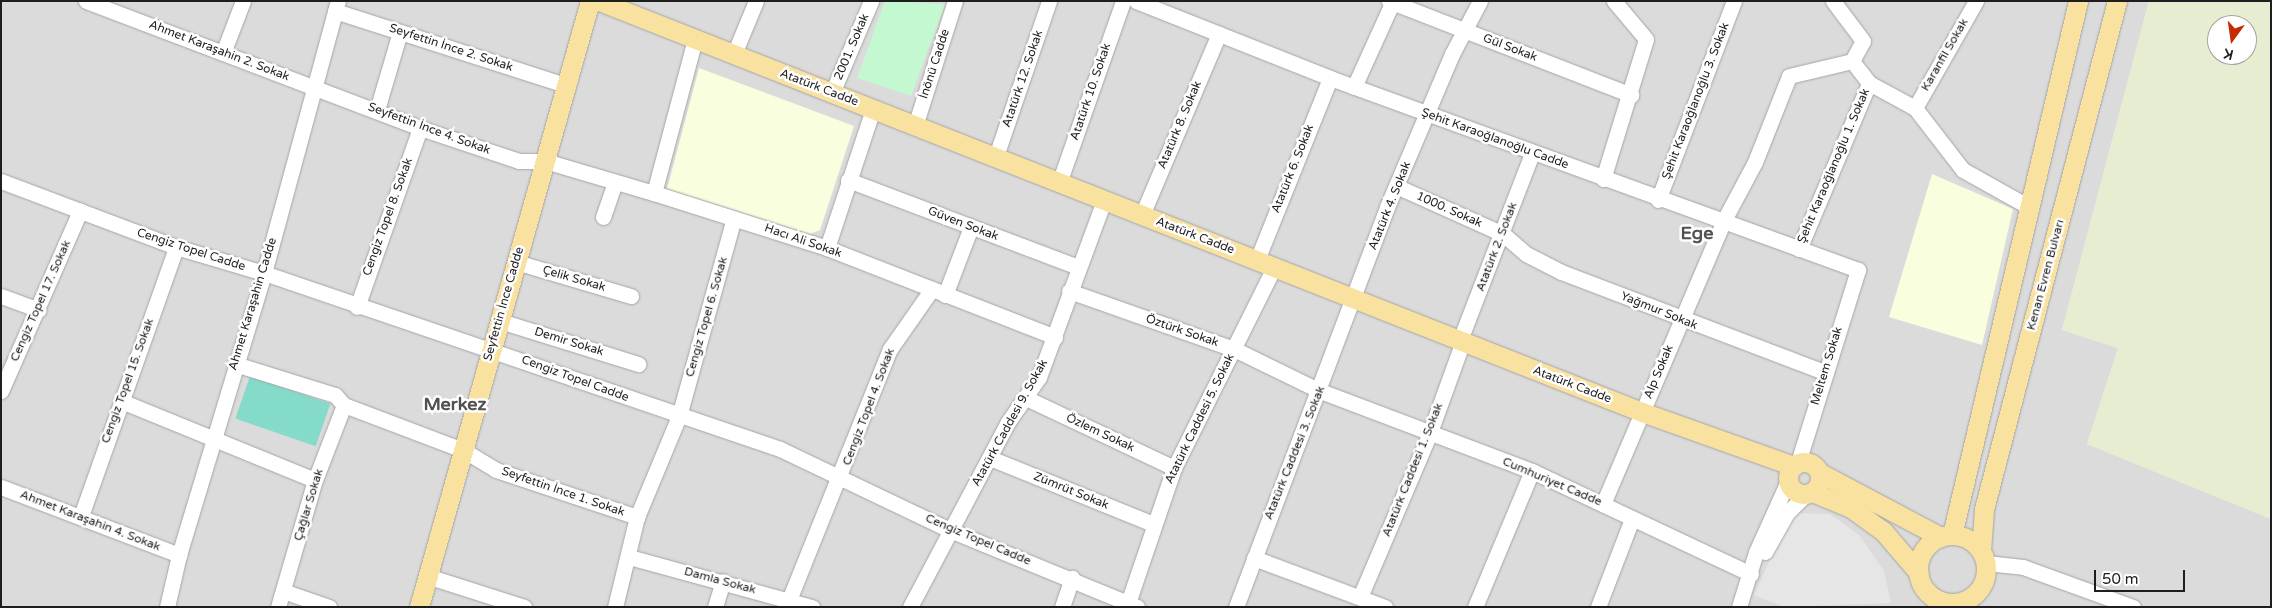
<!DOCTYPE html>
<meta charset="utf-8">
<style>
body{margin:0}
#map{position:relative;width:2272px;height:608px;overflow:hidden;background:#efede4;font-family:"Varela Round",sans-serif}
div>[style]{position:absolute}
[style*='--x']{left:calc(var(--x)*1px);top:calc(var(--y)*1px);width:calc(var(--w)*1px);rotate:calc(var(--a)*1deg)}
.residential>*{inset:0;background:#dcdbdb}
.education>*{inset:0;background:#f8fede}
.farmland>*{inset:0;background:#e6edd0}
.park>*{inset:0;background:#c3f8d0}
.pitch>*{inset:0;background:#85dbc9;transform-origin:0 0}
.parking>*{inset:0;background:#e6e6e6}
.roads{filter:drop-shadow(0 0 1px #a5a5a5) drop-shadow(0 0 1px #a5a5a5)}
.minor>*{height:15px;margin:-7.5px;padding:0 7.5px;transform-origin:7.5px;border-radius:7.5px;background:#fff}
.major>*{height:19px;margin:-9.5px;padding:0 9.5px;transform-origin:9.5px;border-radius:9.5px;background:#f9e29f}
.major>.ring{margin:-9.5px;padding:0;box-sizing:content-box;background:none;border:19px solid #f9e29f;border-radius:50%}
span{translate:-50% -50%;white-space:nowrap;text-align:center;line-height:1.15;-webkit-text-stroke:5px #fff;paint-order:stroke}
.street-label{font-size:12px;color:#1e1e1e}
.district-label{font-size:18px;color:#515151;font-weight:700}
.frame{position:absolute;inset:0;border:2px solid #1e1e1e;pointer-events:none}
.north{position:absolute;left:2207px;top:15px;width:50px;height:50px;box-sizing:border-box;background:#fff;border:1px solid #a5a5a5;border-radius:50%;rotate:194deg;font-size:14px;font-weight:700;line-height:20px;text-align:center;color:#1e1e1e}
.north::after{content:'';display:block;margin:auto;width:18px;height:22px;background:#c62906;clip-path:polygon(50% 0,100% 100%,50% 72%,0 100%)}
.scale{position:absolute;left:2094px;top:570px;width:91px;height:22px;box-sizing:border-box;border:2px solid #1e1e1e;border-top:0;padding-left:6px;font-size:15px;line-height:18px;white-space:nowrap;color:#1e1e1e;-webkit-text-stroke:4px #fff;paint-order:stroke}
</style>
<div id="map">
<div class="residential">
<div style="clip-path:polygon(1px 1px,2149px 1px,2062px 330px,2118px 348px,2087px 444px,2271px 519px,2271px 607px,1px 607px)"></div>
</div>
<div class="education">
<div style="clip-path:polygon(699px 68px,854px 126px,820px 230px,810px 234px,667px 189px)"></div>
<div style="clip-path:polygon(1932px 174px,2013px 209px,1982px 345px,1889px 317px)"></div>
</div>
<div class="farmland">
<div style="clip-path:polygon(evenodd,2149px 1px,2271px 1px,2271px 519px,2087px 444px,2118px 348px,2062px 330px,2149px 1px,2217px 25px,2247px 25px,2247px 55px,2217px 55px,2217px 25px)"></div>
</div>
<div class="park">
<div style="clip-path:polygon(885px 1px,945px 4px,911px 96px,857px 78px)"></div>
</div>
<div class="pitch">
<div style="left:250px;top:376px;width:85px;height:45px;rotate:19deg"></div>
</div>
<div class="parking">
<div style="clip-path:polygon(1791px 513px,1830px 514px,1860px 536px,1884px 571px,1891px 603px,1784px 607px,1754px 595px)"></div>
</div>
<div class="roads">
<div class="minor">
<div style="--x:86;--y:1;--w:357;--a:20.8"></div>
<div style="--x:420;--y:128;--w:104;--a:18.4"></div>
<div style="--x:519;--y:161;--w:26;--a:0"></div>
<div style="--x:545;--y:161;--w:114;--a:16.4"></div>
<div style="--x:654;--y:193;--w:182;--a:17.6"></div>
<div style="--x:827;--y:248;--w:245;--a:21.3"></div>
<div style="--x:1136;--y:1;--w:209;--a:21.6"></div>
<div style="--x:1330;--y:78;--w:562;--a:19.98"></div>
<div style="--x:1858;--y:270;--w:202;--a:107.3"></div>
<div style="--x:1389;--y:1;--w:260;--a:21.2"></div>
<div style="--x:1833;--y:1;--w:50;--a:53.1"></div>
<div style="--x:1863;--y:41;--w:23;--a:119"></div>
<div style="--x:1852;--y:61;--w:28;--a:52"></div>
<div style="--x:1869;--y:83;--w:52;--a:28.5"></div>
<div style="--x:1915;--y:108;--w:78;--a:52.3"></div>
<div style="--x:1963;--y:170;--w:78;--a:29.2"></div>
<div style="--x:335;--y:11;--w:243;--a:17.8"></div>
<div style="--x:223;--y:53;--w:56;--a:-69"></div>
<div style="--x:734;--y:54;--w:57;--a:-67.5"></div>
<div style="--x:1354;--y:87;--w:94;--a:-65.6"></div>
<div style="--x:832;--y:93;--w:100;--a:-67"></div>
<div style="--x:1915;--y:108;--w:123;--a:-60.3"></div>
<div style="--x:377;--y:110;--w:81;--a:-73.6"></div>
<div style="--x:915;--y:126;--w:131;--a:-72.3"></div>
<div style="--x:996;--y:156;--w:164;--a:-71.1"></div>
<div style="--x:1603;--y:179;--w:146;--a:-72.9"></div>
<div style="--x:1646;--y:39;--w:50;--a:-130.1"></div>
<div style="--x:848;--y:180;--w:246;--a:20.7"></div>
<div style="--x:1;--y:181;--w:187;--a:20.7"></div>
<div style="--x:176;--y:247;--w:92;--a:16.5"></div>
<div style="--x:264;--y:273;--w:545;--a:18.83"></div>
<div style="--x:780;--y:449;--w:191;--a:25.5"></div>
<div style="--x:952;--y:531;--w:200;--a:22.3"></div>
<div style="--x:1059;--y:183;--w:193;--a:-70.6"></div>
<div style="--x:1396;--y:186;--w:117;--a:24.2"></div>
<div style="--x:1503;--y:234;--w:30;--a:41"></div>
<div style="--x:1526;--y:254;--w:39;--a:27"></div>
<div style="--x:1561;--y:272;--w:281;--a:20.8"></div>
<div style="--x:654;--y:193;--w:159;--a:-75.1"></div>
<div style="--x:1658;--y:200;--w:213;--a:-69.1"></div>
<div style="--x:1142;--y:215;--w:197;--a:-67"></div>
<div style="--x:603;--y:217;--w:37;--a:-71"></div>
<div style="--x:827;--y:248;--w:146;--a:-71.7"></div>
<div style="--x:1799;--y:249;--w:180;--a:-67.1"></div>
<div style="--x:1257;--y:260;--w:196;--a:-68.1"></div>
<div style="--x:516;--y:262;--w:120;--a:16.5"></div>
<div style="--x:1069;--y:291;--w:175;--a:19.4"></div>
<div style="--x:1234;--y:349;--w:96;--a:26"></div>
<div style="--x:1320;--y:391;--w:227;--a:20.7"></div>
<div style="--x:1532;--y:471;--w:242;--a:25.2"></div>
<div style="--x:945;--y:295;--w:73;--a:-69.1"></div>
<div style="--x:1;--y:296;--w:40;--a:20.2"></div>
<div style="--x:357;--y:307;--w:190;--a:-70.6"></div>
<div style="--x:500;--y:321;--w:145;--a:17.3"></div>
<div style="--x:1460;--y:340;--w:200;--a:-68.9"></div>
<div style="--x:235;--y:364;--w:105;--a:17.2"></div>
<div style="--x:335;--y:395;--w:13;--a:48"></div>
<div style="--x:344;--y:405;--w:127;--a:20.7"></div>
<div style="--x:463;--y:450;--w:39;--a:31"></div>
<div style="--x:496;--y:470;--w:149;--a:18.4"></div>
<div style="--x:1;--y:391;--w:197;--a:-66.3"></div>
<div style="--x:1026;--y:398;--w:164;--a:25.3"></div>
<div style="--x:121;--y:401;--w:209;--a:22.2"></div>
<div style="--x:990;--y:458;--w:176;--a:22"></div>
<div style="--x:1;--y:487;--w:191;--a:20.9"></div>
<div style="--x:1603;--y:504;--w:306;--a:-66.9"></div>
<div style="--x:1723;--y:222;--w:68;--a:-61.9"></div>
<div style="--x:1755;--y:162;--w:92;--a:-68.4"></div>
<div style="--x:1789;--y:76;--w:65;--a:-13.4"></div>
<div style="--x:81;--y:516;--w:285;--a:-70.5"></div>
<div style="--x:1765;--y:552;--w:45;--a:-60.6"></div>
<div style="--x:1787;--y:513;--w:28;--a:-45"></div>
<div style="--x:629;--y:557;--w:190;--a:15.3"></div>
<div style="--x:1254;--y:558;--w:140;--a:20.5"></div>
<div style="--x:1986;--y:563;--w:37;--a:6"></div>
<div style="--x:2023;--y:567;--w:117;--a:20"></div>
<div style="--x:427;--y:576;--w:102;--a:17.7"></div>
<div style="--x:283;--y:591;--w:49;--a:19.2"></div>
<div style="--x:1360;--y:597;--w:176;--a:-66.9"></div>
<div style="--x:1429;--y:435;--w:100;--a:-70.1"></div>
<div style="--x:789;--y:600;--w:271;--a:-68.1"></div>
<div style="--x:890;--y:349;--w:73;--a:-55"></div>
<div style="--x:1128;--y:603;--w:143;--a:-71.2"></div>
<div style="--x:1174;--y:468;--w:225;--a:-63.5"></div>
<div style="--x:167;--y:607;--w:53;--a:-77"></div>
<div style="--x:179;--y:555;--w:295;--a:-73.2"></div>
<div style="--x:264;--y:273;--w:282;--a:-74.8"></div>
<div style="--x:278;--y:607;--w:132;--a:-73.8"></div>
<div style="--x:315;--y:480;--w:80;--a:-68.9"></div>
<div style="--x:615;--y:607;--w:93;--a:-76.3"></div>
<div style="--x:637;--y:517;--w:109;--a:-67.4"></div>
<div style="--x:679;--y:416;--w:205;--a:-74.5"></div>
<div style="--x:715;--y:607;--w:27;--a:-73"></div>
<div style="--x:910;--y:607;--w:209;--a:-62.1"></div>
<div style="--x:1008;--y:422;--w:55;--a:-55.4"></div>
<div style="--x:1039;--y:377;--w:189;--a:-69.8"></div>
<div style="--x:1062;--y:607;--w:31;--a:-71"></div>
<div style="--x:1236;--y:607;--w:428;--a:-69.3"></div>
<div style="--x:1387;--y:207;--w:166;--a:-67"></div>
<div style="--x:1452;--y:54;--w:60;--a:-62.2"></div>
<div style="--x:1475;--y:607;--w:147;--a:-67.3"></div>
<div style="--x:1598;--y:607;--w:94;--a:-68.9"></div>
<div style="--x:1739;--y:607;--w:58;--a:-72.8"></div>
<div style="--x:1756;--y:552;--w:80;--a:-65.7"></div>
</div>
<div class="major">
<div style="--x:599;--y:1;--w:1121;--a:21.51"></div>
<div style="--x:1642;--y:412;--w:161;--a:19.6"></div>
<div class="ring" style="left:1788px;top:462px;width:13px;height:13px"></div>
<div style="--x:1820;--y:473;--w:137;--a:27.9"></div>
<div style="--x:1812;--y:492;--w:42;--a:22.3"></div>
<div style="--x:1851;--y:508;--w:39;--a:36"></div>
<div style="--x:1883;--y:531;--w:55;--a:49.4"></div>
<div style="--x:1952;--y:535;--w:549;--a:-76.72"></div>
<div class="ring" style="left:1918px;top:535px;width:49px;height:49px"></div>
<div style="--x:1981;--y:551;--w:42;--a:-85.9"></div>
<div style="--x:1984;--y:509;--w:525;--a:-75.33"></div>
<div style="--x:419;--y:607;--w:630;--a:-74.24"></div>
</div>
</div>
<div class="street-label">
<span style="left:852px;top:47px;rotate:-67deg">2001. Sokak</span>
<span style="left:451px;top:48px;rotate:18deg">Seyfettin İnce 2. Sokak</span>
<span style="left:1510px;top:48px;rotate:21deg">Gül Sokak</span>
<span style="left:219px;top:51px;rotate:21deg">Ahmet Karaşahin 2. Sokak</span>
<span style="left:1945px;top:55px;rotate:-60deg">Karanfil Sokak</span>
<span style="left:935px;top:64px;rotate:-72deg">İnönü Cadde</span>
<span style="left:1023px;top:79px;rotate:-71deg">Atatürk 12. Sokak</span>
<span style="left:819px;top:88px;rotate:21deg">Atatürk Cadde</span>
<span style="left:1091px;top:92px;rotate:-71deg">Atatürk 10. Sokak</span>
<span style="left:1696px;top:101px;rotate:-69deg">Şehit Karaoğlanoğlu 3. Sokak</span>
<span style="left:1180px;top:125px;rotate:-67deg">Atatürk 8. Sokak</span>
<span style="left:429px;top:129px;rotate:20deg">Seyfettin İnce 4. Sokak</span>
<span style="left:1495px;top:139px;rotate:20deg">Şehit Karaoğlanoğlu Cadde</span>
<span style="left:1834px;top:166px;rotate:-67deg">Şehit Karaoğlanoğlu 1. Sokak</span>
<span style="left:1293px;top:169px;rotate:-68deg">Atatürk 6. Sokak</span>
<span style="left:1390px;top:206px;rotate:-68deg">Atatürk 4. Sokak</span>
<span style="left:1449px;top:210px;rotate:24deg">1000. Sokak</span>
<span style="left:388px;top:217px;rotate:-70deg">Cengiz Topel 8. Sokak</span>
<span style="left:963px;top:224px;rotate:21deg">Güven Sokak</span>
<span style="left:1195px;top:236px;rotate:21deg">Atatürk Cadde</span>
<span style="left:803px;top:241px;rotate:19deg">Hacı Ali Sokak</span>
<span style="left:1497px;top:247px;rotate:-69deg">Atatürk 2. Sokak</span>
<span style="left:191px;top:250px;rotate:18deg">Cengiz Topel Cadde</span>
<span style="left:2046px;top:275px;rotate:-75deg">Kenan Evren Bulvarı</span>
<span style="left:574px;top:279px;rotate:16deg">Çelik Sokak</span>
<span style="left:41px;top:301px;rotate:-66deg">Cengiz Topel 17. Sokak</span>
<span style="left:253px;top:304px;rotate:-73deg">Ahmet Karaşahin Cadde</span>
<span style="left:504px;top:304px;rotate:-74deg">Seyfettin İnce Cadde</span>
<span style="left:1659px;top:311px;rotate:22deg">Yağmur Sokak</span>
<span style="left:707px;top:317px;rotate:-74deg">Cengiz Topel 6. Sokak</span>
<span style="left:1182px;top:331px;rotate:19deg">Öztürk Sokak</span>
<span style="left:569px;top:342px;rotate:17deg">Demir Sokak</span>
<span style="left:1827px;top:366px;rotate:-73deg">Meltem Sokak</span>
<span style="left:1659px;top:372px;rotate:-67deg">Alp Sokak</span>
<span style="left:575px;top:379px;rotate:20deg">Cengiz Topel Cadde</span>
<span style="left:128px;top:381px;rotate:-70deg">Cengiz Topel 15. Sokak</span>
<span style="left:1572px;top:385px;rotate:21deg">Atatürk Cadde</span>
<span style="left:869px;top:407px;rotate:-69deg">Cengiz Topel 4. Sokak</span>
<span style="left:1200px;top:419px;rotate:-64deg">Atatürk Caddesi 5. Sokak</span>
<span style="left:1010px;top:423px;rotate:-61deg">Atatürk Caddesi 9. Sokak</span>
<span style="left:1100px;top:433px;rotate:25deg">Özlem Sokak</span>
<span style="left:1295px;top:453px;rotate:-68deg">Atatürk Caddesi 3. Sokak</span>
<span style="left:1413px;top:470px;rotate:-68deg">Atatürk Caddesi 1. Sokak</span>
<span style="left:1552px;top:482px;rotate:23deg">Cumhuriyet Cadde</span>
<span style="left:1071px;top:491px;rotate:22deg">Zümrüt Sokak</span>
<span style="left:563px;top:492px;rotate:19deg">Seyfettin İnce 1. Sokak</span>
<span style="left:309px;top:505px;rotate:-73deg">Çağlar Sokak</span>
<span style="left:90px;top:521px;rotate:21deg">Ahmet Karaşahin 4. Sokak</span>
<span style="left:978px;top:540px;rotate:23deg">Cengiz Topel Cadde</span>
<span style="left:720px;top:581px;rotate:15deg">Damla Sokak</span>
</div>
<div class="district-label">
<span style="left:1697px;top:233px">Ege</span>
<span style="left:455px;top:404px">Merkez</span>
</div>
<div class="frame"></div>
<div class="north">K</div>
<div class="scale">50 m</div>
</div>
